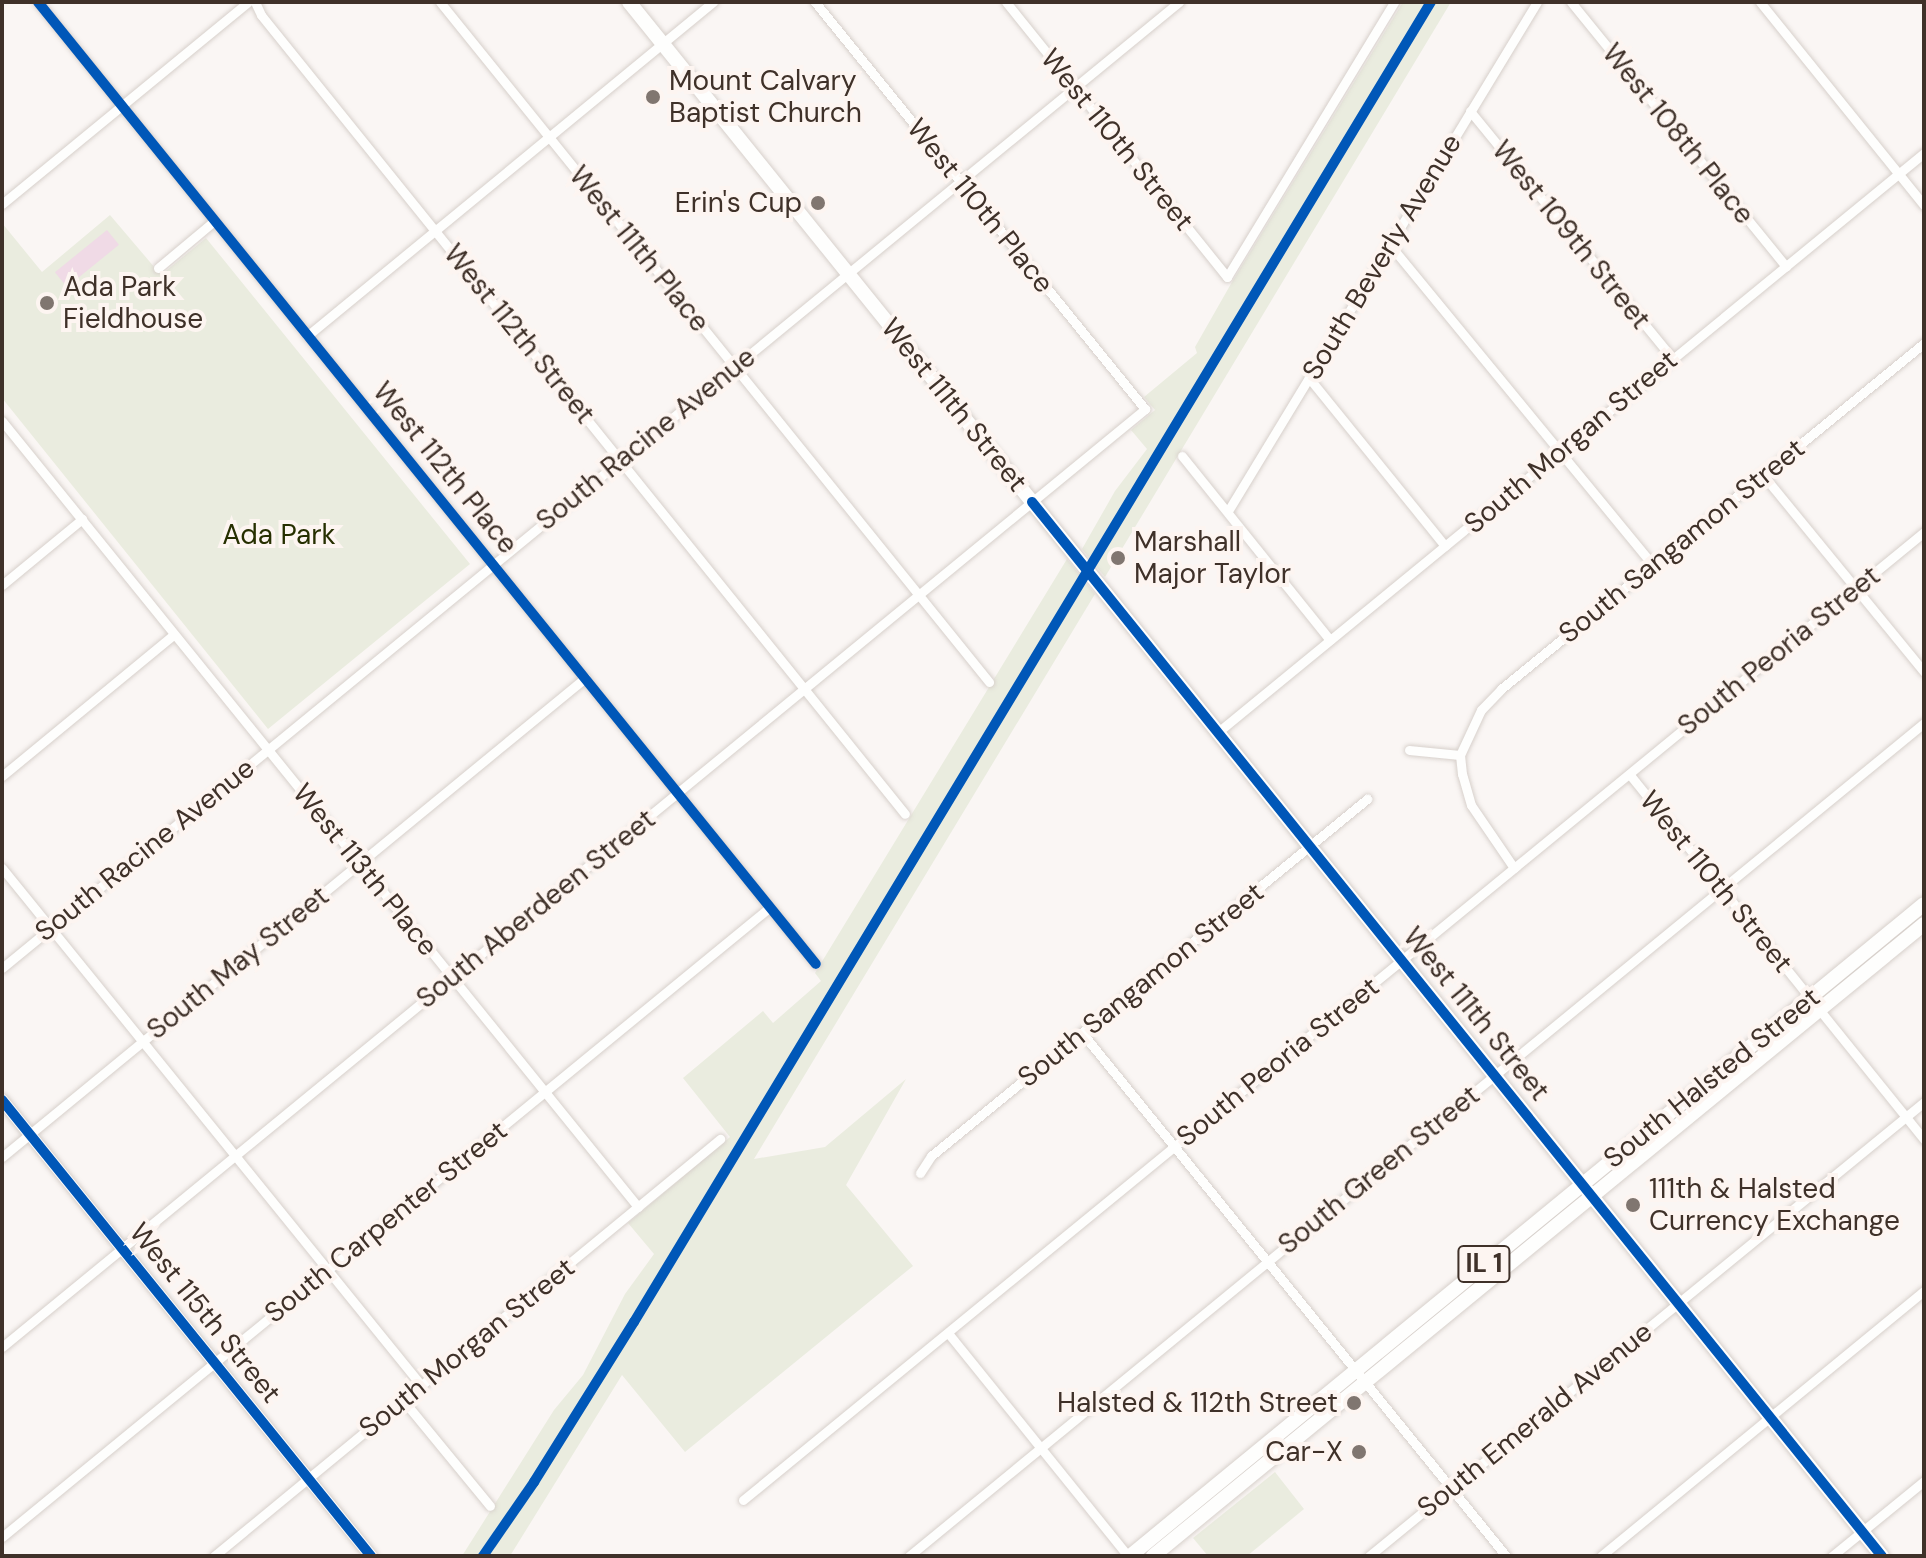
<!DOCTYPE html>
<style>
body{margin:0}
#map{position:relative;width:1926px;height:1558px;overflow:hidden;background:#faf6f4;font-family:"DM Sans",sans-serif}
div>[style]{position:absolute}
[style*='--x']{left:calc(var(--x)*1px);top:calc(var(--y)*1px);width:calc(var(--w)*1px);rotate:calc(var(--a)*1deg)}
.green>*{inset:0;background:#eaecdf}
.water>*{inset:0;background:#f0dae6;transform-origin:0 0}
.roads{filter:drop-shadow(0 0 2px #d7d0cb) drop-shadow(0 0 2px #d7d0cb)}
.minor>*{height:9px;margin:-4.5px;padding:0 4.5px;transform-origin:4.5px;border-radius:4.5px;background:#fefefd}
.tertiary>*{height:12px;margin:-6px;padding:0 6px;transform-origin:6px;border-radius:6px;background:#fefefd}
.secondary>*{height:14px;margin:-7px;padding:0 7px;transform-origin:7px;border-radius:7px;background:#fefefd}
.primary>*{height:14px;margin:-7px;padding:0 7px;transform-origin:7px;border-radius:7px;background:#fefefd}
.cycleway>*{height:10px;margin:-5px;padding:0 5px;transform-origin:5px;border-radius:5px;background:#0057b8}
.dots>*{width:22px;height:22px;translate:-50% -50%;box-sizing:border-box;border:4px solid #fdf5f1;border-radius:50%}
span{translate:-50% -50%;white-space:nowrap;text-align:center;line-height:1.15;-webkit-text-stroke:8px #fdf5f1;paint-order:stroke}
.shield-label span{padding:2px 6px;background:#fdf5f1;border:2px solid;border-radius:6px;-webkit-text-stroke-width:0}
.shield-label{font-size:26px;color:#3f3129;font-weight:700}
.poi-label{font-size:28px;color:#3f3129}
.left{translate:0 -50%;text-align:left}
.right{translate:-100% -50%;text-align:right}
.street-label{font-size:28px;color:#3f3129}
.park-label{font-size:28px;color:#262f00}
.frame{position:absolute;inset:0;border:4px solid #3f3129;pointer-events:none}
</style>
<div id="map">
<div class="green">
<div style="clip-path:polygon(1403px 2px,1451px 2px,1105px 577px,1082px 549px,1115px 491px,1147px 449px,1131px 430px,1155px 410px,1144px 397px,1197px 353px,1195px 347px,1232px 282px)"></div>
<div style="clip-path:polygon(110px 215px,161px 275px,206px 238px,470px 564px,268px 729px,2px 398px,2px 223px,42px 272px)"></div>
<div style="clip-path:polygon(1067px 559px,1095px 594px,754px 1159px,825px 1147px,906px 1079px,846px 1185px,913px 1266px,685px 1452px,622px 1375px,510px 1556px,462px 1556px,554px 1410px,583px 1375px,625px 1294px,654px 1254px,628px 1223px,730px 1137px,683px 1078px,763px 1011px,773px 1023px,821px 981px,815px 973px)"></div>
<div style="clip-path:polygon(1275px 1472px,1304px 1509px,1247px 1556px,1208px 1556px,1193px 1538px)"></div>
</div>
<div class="water">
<div style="left:107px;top:230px;width:19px;height:67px;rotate:51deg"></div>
</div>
<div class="roads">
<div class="minor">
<div style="--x:38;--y:2;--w:1237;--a:51.04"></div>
<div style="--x:255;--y:2;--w:14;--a:65"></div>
<div style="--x:261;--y:15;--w:1026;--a:51.13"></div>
<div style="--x:440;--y:2;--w:874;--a:51.08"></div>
<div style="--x:1006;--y:2;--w:353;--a:51.2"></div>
<div style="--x:1227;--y:277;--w:322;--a:-58.7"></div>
<div style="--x:1571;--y:2;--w:341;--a:50.9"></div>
<div style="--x:1760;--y:2;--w:261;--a:51.1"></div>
<div style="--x:1470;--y:111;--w:319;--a:50.7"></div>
<div style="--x:2;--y:204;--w:318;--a:-39.4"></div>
<div style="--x:1390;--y:245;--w:414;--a:50.6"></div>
<div style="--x:158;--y:268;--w:73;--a:-40"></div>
<div style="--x:307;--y:336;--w:526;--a:-39.44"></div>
<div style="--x:1309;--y:378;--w:216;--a:51"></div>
<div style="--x:2;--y:421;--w:1011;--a:51.02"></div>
<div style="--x:1182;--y:456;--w:236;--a:51.2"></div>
<div style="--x:1763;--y:475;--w:254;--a:50.7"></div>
<div style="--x:1228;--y:511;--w:595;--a:-58.74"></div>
<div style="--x:2;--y:585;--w:104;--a:-39.5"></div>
<div style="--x:1218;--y:732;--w:913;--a:-39.36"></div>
<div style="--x:1409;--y:750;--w:51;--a:5.6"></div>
<div style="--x:1630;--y:775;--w:468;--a:51.1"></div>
<div style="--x:2;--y:776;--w:223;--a:-39.5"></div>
<div style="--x:2;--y:868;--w:665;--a:50.98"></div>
<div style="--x:1514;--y:868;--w:76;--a:-124.3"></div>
<div style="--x:1471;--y:805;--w:32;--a:-106"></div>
<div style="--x:1462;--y:774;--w:19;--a:-96"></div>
<div style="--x:1460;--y:755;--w:50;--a:-65"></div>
<div style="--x:1481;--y:710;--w:29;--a:-46"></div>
<div style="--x:1501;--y:689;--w:546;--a:-39.28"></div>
<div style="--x:2;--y:968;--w:1523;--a:-39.38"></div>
<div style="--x:1083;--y:1034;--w:672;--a:50.98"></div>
<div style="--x:2;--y:1157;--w:755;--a:-39.41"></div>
<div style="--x:920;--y:1173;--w:20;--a:-57"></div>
<div style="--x:931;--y:1156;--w:564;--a:-39.31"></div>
<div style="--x:948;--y:1333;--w:287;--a:51.1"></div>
<div style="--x:2;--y:1347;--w:1479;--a:-39.37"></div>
<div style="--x:1145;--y:409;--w:524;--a:-129.04"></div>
<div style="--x:403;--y:1400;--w:137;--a:50.6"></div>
<div style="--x:743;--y:1500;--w:1527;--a:-39.34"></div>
<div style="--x:2;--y:1537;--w:993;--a:-39.36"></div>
<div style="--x:214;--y:1556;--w:656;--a:-39.49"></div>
<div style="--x:909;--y:1556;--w:1313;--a:-39.38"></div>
<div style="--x:1369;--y:1556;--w:717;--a:-39.28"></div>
<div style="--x:1601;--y:1556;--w:418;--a:-39.4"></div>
<div style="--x:1832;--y:1556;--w:119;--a:-39.2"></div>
</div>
<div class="tertiary">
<div style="--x:2;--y:1100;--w:587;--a:51.02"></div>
</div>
<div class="secondary">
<div style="--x:629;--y:2;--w:1996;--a:51.12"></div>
</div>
<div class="primary">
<div style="--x:1130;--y:1556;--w:1027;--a:-39.39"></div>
<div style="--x:1153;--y:1556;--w:997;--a:-39.34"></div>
</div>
</div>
<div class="cycleway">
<div style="--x:38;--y:2;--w:1237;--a:51.04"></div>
<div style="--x:1032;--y:502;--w:1354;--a:51.12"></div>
<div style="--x:2;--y:1100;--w:587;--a:51.02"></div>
<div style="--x:483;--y:1556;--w:90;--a:-55.4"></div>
<div style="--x:534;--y:1482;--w:189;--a:-58"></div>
<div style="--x:634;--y:1322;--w:1542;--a:-58.88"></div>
</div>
<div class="dots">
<div style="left:653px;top:97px;background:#807670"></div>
<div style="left:818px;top:203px;background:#807670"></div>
<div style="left:47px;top:303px;background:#807670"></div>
<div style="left:1118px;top:558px;background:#807670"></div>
<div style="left:1633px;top:1205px;background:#807670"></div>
<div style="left:1354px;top:1403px;background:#807670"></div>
<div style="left:1359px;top:1452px;background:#807670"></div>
</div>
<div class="shield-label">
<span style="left:1484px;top:1264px">IL 1</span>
</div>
<div class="poi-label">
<span class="left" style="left:669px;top:97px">Mount Calvary<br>Baptist Church</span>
<span class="right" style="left:802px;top:203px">Erin's Cup</span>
<span class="left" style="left:63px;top:303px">Ada Park<br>Fieldhouse</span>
<span class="left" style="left:1134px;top:558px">Marshall<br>Major Taylor</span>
<span class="left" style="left:1649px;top:1205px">111th &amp; Halsted<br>Currency Exchange</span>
<span class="right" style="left:1338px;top:1403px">Halsted &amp; 112th Street</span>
<span class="right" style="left:1343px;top:1452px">Car-X</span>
</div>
<div class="street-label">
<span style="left:1678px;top:134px;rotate:51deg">West 108th Place</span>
<span style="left:1117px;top:140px;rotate:51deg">West 110th Street</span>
<span style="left:980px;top:206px;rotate:51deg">West 110th Place</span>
<span style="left:1571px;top:235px;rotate:51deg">West 109th Street</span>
<span style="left:639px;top:249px;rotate:51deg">West 111th Place</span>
<span style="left:1382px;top:257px;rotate:-59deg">South Beverly Avenue</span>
<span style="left:519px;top:334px;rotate:51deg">West 112th Street</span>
<span style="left:954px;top:405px;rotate:51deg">West 111th Street</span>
<span style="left:646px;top:439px;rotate:-39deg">South Racine Avenue</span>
<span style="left:1571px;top:442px;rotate:-40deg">South Morgan Street</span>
<span style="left:445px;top:468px;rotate:51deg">West 112th Place</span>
<span style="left:1682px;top:541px;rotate:-39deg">South Sangamon Street</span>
<span style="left:1779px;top:651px;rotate:-39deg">South Peoria Street</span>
<span style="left:145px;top:850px;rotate:-39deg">South Racine Avenue</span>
<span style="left:365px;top:870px;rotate:51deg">West 113th Place</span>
<span style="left:1716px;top:882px;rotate:51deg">West 110th Street</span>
<span style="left:536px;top:909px;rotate:-39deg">South Aberdeen Street</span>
<span style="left:238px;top:963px;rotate:-39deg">South May Street</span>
<span style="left:1141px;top:985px;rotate:-39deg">South Sangamon Street</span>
<span style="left:1476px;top:1014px;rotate:51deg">West 111th Street</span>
<span style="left:1278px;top:1062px;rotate:-39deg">South Peoria Street</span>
<span style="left:1712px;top:1078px;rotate:-39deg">South Halsted Street</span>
<span style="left:1379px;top:1170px;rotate:-39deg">South Green Street</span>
<span style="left:386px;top:1222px;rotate:-39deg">South Carpenter Street</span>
<span style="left:205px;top:1313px;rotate:51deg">West 115th Street</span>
<span style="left:467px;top:1348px;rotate:-39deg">South Morgan Street</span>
<span style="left:1535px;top:1420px;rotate:-39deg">South Emerald Avenue</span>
</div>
<div class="park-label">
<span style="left:279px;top:535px">Ada Park</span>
</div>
<div class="frame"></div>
</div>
